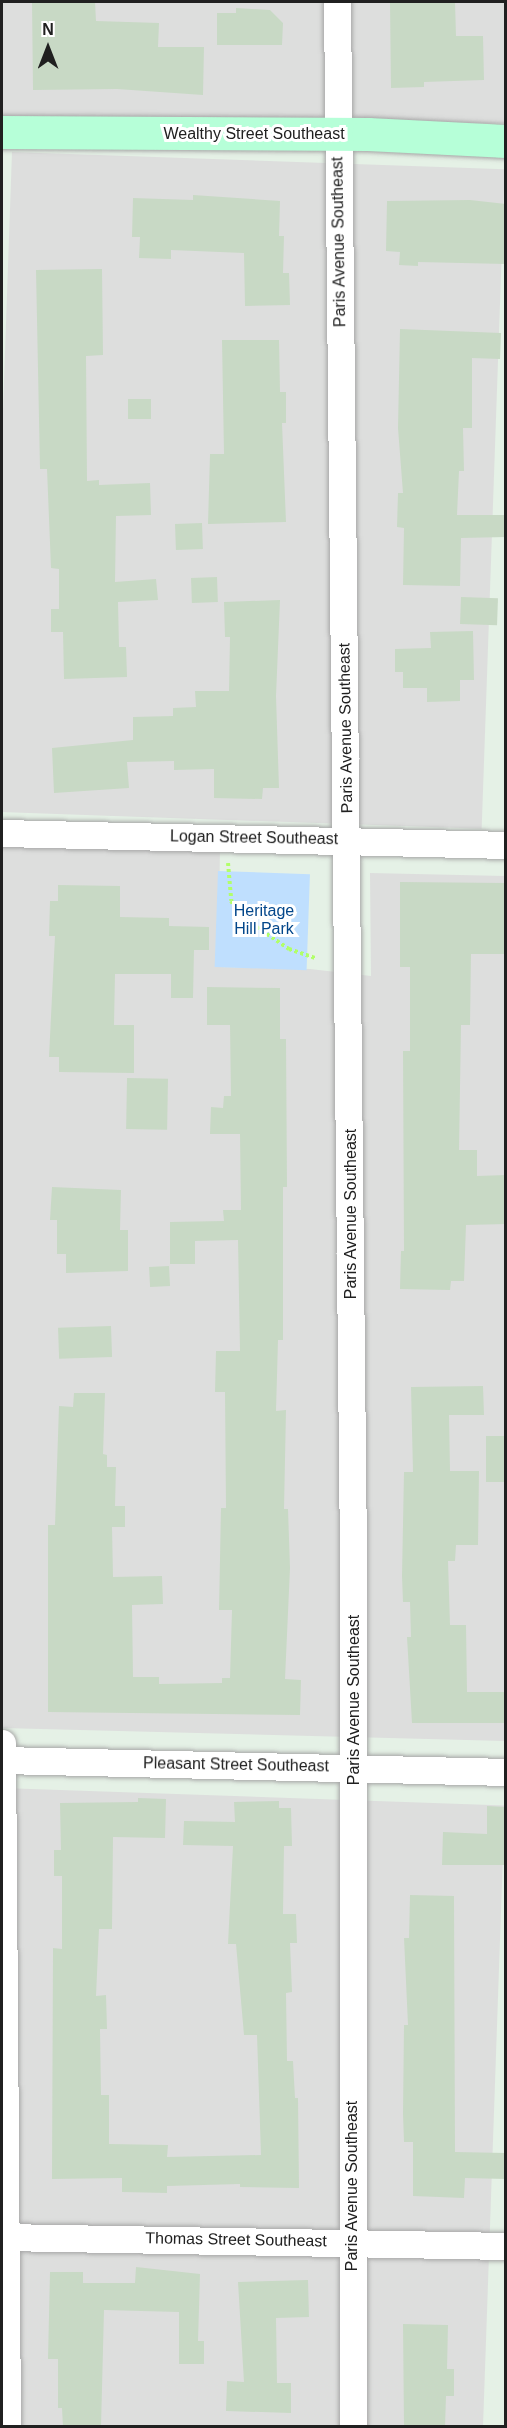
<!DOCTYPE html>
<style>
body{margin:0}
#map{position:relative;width:507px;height:2428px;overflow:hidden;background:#e5f1e6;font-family:Arial,sans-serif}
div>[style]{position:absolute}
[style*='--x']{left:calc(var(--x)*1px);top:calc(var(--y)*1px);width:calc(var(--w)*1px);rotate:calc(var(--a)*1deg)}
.residential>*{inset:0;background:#dddedd;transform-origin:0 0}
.park>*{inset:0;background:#bfdffe;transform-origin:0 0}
.building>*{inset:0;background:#c8d9c5;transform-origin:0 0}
.path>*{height:4px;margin-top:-2px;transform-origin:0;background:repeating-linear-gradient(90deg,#b1ff69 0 3px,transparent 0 6px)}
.roads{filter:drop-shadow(0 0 2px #a7a7a7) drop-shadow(0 0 2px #a7a7a7)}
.minor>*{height:27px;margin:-13.5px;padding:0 13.5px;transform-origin:13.5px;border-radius:13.5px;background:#fff}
.secondary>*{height:33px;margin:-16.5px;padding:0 16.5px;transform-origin:16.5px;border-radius:16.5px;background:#b6ffd8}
span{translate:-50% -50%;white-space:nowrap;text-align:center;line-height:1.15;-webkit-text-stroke:6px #fff;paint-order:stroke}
.street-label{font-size:16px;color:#202020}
.park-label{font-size:16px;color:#02468a}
.frame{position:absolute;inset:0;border:3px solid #202020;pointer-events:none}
.north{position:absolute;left:18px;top:18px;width:60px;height:60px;-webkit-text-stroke:4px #fff;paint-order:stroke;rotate:0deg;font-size:16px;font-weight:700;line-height:24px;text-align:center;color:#202020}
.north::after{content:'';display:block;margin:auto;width:21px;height:27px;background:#202020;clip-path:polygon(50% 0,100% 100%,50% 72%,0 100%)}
</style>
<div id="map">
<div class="residential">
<div style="left:2px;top:2px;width:503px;height:121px"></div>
<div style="left:12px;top:152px;width:493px;height:660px;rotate:2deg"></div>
<div style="clip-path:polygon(2px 844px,220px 849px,218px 967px,310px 969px,371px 976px,370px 873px,505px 876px,505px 1741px,2px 1728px)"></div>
<div style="left:2px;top:1788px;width:503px;height:638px;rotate:2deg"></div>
</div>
<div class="park">
<div style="left:218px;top:871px;width:92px;height:96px;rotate:2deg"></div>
</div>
<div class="building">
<div style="clip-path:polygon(32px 2px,95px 2px,96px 21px,159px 23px,158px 47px,204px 47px,203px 95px,117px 89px,33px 90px)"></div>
<div style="clip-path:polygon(390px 2px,455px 2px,456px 36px,483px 36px,484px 80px,424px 82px,424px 87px,391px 88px)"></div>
<div style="clip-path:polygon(236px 8px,270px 10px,283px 23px,282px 45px,217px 45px,217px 13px,236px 13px)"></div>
<div style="clip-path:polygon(193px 195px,280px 201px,279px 236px,284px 236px,283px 273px,289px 273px,290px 305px,245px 306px,244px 253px,171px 250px,171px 259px,139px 258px,140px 237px,132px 237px,133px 198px,193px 200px)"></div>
<div style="clip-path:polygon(470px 200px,506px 204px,506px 264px,418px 262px,418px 266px,399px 265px,400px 252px,386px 251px,387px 201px)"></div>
<div style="clip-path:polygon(102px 269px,103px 355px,86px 356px,87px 481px,99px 480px,99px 485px,150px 483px,151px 515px,116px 516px,115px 582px,156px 579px,158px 600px,118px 602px,119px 647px,126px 647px,127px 677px,64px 679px,63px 632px,51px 632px,51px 609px,59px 609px,59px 569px,51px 568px,47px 469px,40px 469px,36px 270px)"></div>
<div style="clip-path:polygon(400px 329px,501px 333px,500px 359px,472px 358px,472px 428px,463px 428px,464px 471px,459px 471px,457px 515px,506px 515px,506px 537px,461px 538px,460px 586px,403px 585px,404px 528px,397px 527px,398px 493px,403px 493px,398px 428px)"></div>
<div style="clip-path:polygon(222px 340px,279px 340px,280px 392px,286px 392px,286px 423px,282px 423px,286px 522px,208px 524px,210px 454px,224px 454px)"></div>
<div style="left:128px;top:399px;width:23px;height:20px"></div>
<div style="left:202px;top:523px;width:26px;height:27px;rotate:88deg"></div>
<div style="left:217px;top:577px;width:25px;height:26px;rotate:88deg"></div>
<div style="left:461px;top:597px;width:37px;height:27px;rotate:2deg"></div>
<div style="clip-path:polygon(280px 600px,276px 696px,279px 788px,263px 788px,262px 799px,214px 798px,214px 769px,174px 770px,174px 761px,127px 762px,129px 788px,54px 793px,52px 748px,133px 740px,133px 717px,173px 716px,173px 708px,196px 707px,195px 691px,229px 691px,230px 637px,225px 637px,224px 602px)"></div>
<div style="clip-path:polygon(473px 631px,474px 680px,460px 680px,460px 701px,427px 702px,427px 688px,403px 688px,403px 672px,395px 672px,395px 649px,431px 648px,430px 632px)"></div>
<div style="clip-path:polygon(400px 882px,506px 883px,506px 954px,471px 954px,470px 1025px,461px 1025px,459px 1150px,477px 1150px,477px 1176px,506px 1175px,506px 1224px,466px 1225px,464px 1281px,451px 1281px,450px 1290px,400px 1289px,401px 1251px,404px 1251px,403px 1051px,410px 1051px,410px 967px,400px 967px)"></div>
<div style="clip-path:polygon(58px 885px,120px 886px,120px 917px,169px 918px,169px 926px,209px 927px,209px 950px,194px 950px,193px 998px,171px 998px,171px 974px,115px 974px,114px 1025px,134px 1025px,134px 1073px,59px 1072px,59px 1057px,49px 1057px,55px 936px,49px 936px,50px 901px,58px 901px)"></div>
<div style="clip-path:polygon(207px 987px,280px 988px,280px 1039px,286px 1039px,287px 1187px,283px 1187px,283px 1340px,278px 1340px,276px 1411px,286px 1410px,284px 1509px,288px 1509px,290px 1568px,285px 1679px,301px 1680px,300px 1715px,48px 1712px,48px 1525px,55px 1525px,59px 1406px,73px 1407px,74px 1393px,105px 1393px,103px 1454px,107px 1455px,107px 1467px,116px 1467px,115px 1506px,125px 1506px,125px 1527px,112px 1527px,113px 1577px,162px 1576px,163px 1604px,132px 1605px,133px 1677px,159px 1677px,159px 1684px,222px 1683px,222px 1678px,230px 1678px,232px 1610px,219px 1610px,221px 1508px,226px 1508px,225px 1392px,215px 1392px,216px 1351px,240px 1351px,238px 1240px,195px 1241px,195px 1264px,170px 1264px,170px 1222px,224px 1221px,223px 1210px,241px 1210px,240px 1134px,210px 1134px,211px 1107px,223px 1108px,224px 1096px,231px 1096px,230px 1025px,207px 1025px)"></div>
<div style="left:127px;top:1078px;width:41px;height:51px;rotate:1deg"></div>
<div style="clip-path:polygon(52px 1187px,121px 1190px,120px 1230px,128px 1230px,128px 1271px,66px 1273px,66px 1254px,57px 1254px,57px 1220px,50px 1220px)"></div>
<div style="left:169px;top:1266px;width:20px;height:20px;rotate:87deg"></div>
<div style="left:111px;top:1326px;width:31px;height:53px;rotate:88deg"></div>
<div style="clip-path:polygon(483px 1386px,484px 1415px,449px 1415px,450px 1471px,479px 1471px,478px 1545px,456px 1545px,455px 1561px,448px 1561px,450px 1625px,466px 1625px,467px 1692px,506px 1692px,506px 1723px,412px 1723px,407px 1637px,411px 1637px,410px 1602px,403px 1602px,402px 1576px,404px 1472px,413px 1472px,411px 1387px)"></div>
<div style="left:486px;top:1436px;width:20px;height:46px"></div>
<div style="clip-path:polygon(138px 1798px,166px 1799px,165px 1838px,113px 1837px,112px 1929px,99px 1929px,96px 1996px,106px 1995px,107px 2029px,100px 2029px,101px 2095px,109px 2095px,109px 2144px,168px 2145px,167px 2157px,261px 2155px,257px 2035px,244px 2035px,236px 1944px,228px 1944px,233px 1846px,183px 1845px,184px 1821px,235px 1822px,234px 1802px,279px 1801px,279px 1808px,291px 1808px,292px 1846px,284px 1846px,283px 1914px,296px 1914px,297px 1943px,290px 1943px,292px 1992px,286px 1993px,287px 2061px,293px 2061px,295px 2098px,298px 2098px,299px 2188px,240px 2187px,240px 2184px,167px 2186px,167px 2193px,122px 2192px,122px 2178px,52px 2179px,53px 1948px,62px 1949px,62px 1876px,54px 1876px,54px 1850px,61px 1850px,60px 1803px,138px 1802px)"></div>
<div style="clip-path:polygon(487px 1806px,506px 1807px,506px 1865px,442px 1865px,443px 1832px,487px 1834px)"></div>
<div style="clip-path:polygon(410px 1895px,454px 1896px,455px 2152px,506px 2153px,506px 2179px,465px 2178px,464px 2198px,413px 2196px,413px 2142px,404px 2142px,403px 2114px,404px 2025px,408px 2025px,404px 1938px,409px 1938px)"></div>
<div style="clip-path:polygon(136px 2267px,200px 2274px,198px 2341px,204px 2341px,204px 2364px,179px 2364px,179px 2312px,104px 2310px,101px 2427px,63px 2427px,62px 2408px,58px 2408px,58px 2359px,48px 2359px,50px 2272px,83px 2272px,83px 2283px,135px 2283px)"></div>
<div style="clip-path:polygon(308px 2280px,309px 2317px,276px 2318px,277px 2383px,291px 2383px,291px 2413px,226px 2411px,227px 2381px,244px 2382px,238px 2282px)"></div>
<div style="clip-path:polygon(403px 2324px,448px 2325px,447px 2369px,454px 2369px,454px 2396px,446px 2396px,445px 2427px,404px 2427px)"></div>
</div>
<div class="path">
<div style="--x:228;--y:863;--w:38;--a:85"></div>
<div style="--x:231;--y:901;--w:19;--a:55"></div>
<div style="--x:242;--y:917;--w:57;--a:34.2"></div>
<div style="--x:289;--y:949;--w:28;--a:19"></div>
</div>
<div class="roads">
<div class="minor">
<div style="--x:337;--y:2;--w:1543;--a:89.41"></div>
<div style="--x:353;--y:1545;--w:881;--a:90"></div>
<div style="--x:2;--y:833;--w:504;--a:1.36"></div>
<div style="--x:2;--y:1743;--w:683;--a:89.58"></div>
<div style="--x:2;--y:1760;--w:504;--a:1.36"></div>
<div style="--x:2;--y:2237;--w:504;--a:1.02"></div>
</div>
<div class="secondary">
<div style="--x:2;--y:132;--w:366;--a:0.3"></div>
<div style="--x:368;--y:134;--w:138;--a:2.9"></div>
</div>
</div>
<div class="street-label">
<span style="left:254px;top:134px">Wealthy Street Southeast</span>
<span style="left:339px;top:242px;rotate:-91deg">Paris Avenue Southeast</span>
<span style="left:346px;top:728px;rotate:-91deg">Paris Avenue Southeast</span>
<span style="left:254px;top:838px;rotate:1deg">Logan Street Southeast</span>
<span style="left:351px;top:1214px;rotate:-90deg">Paris Avenue Southeast</span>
<span style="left:354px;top:1700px;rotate:-90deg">Paris Avenue Southeast</span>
<span style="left:236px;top:1765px;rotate:1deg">Pleasant Street Southeast</span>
<span style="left:352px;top:2186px;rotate:-90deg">Paris Avenue Southeast</span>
<span style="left:236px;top:2240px;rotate:1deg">Thomas Street Southeast</span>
</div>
<div class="park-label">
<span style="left:264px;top:920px">Heritage<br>Hill Park</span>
</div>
<div class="frame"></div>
<div class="north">N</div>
</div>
